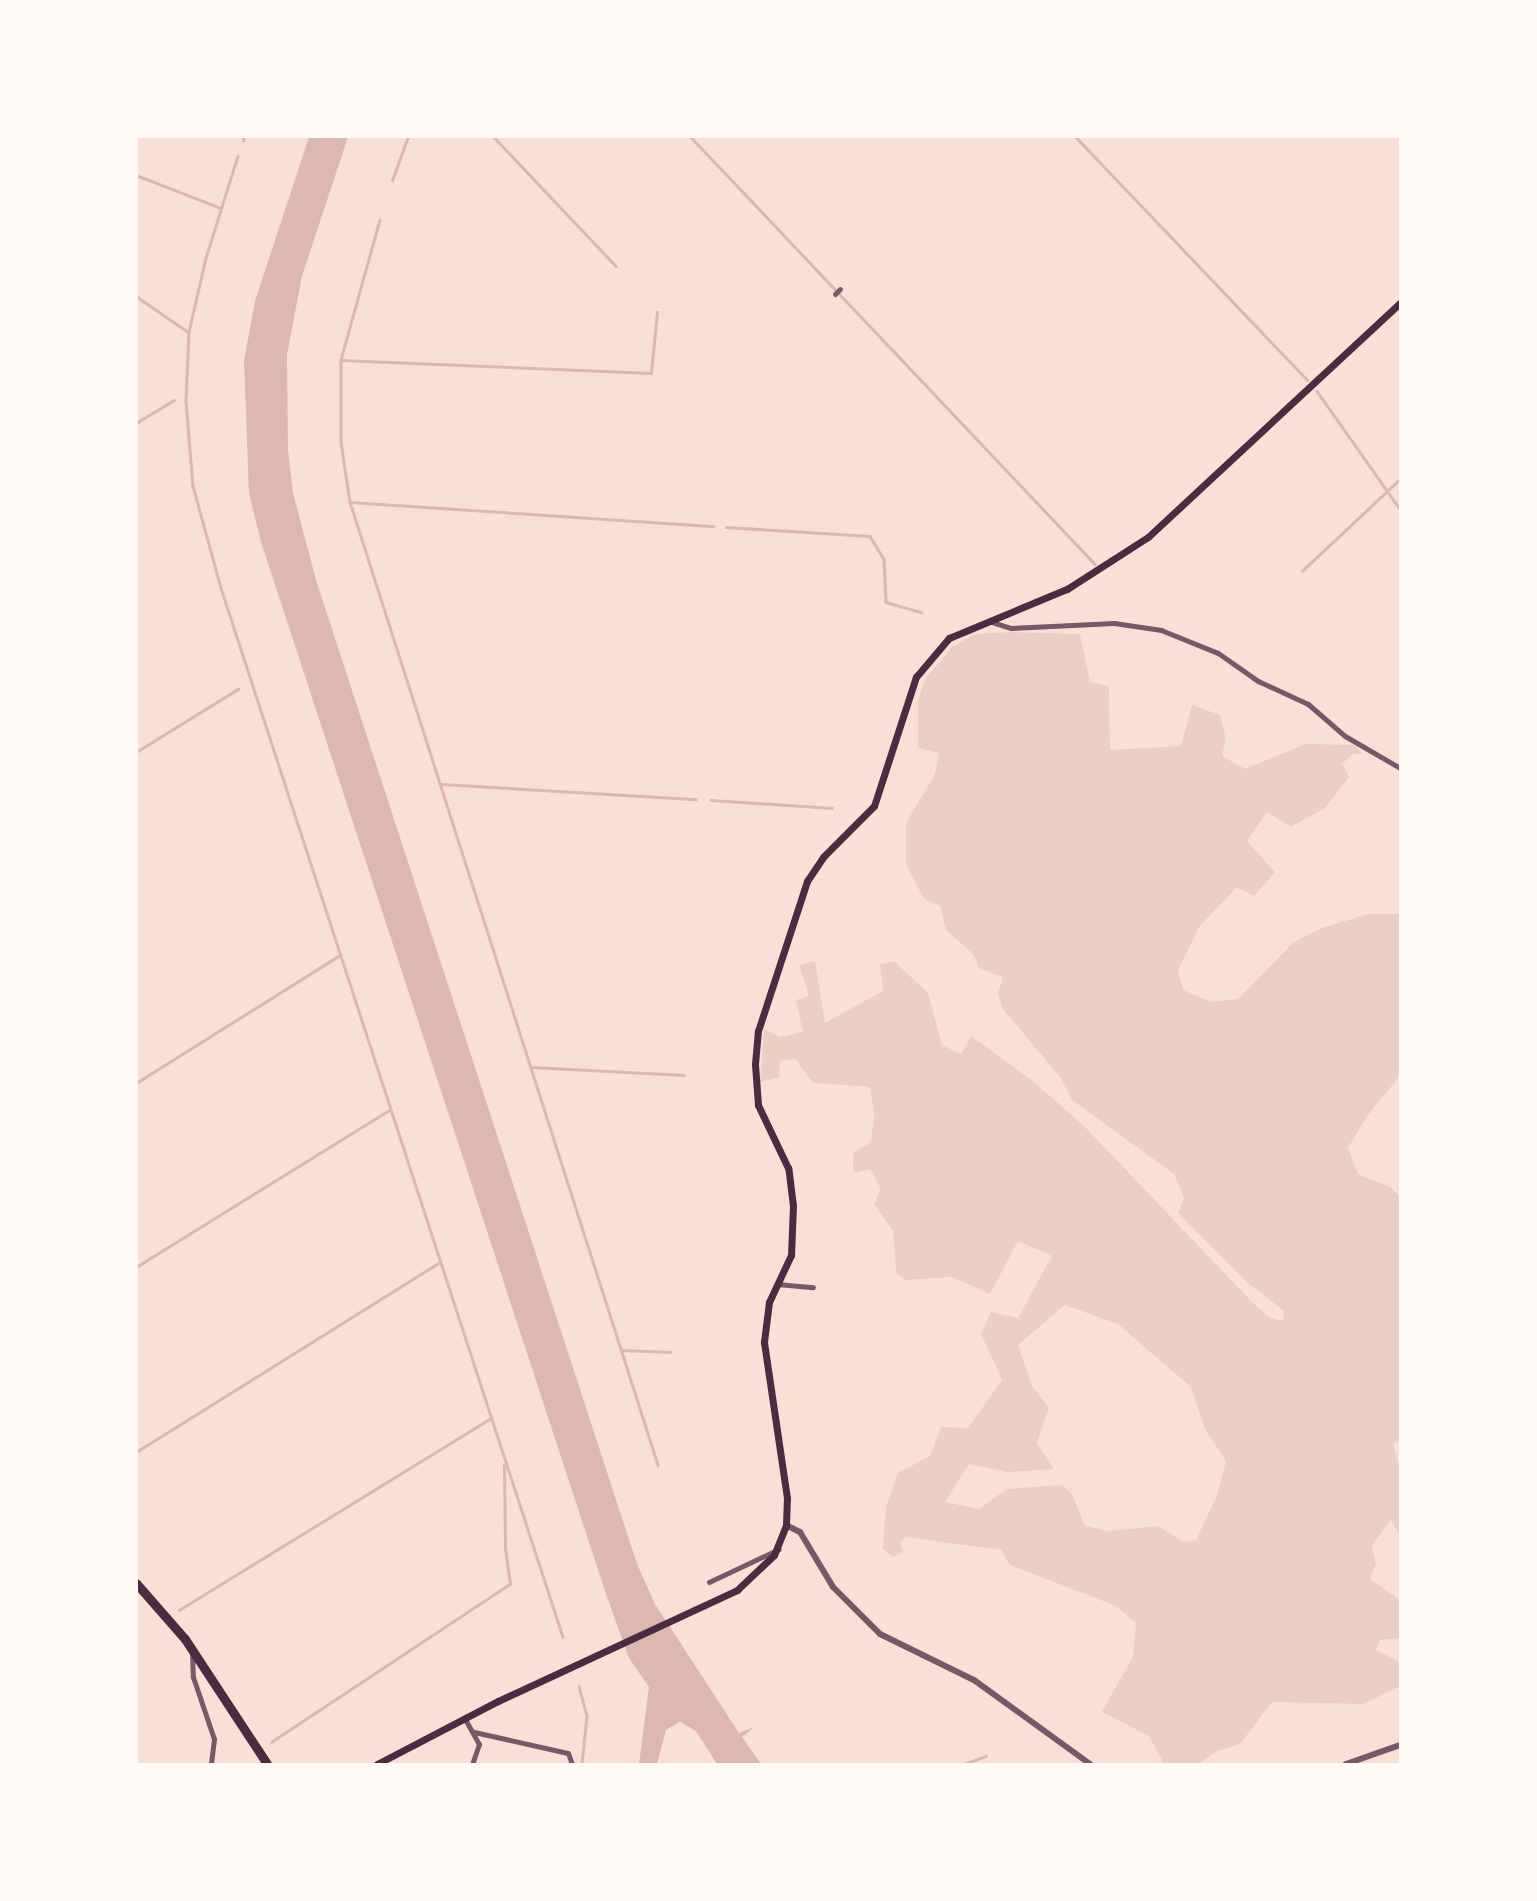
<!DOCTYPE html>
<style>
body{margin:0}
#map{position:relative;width:1537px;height:1901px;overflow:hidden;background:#f7e1d7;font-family:Poppins,sans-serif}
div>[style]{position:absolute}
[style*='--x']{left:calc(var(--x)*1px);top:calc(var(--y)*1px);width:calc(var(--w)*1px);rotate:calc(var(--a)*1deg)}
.green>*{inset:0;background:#ebcfc5}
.water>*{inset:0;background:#dcb8b0}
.stream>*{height:2.5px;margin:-1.25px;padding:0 1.25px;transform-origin:1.25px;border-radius:1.25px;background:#dcb8b0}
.minor>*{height:5px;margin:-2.5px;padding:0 2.5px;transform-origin:2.5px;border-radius:2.5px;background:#755966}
.tertiary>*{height:6px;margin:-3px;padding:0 3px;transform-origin:3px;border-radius:3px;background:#755966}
.secondary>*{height:7px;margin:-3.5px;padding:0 3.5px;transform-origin:3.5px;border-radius:3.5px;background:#4a2c40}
.trunk>*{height:9px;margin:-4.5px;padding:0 4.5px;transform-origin:4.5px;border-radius:4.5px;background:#4a2c40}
span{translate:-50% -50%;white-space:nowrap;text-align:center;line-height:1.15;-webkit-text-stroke:6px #fffaf5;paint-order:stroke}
.frame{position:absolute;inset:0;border:138px solid #fffaf5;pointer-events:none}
</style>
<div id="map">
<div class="green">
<div style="clip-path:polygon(evenodd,1011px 632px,1080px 634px,1090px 682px,1109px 686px,1110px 750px,1181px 746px,1192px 705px,1220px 715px,1226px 739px,1222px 756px,1245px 769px,1306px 744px,1354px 745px,1362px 753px,1353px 754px,1342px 764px,1349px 777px,1325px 808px,1291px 827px,1267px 812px,1247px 841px,1275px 872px,1254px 896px,1237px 887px,1199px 927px,1178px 971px,1183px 990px,1212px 1002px,1238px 999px,1293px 943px,1319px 929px,1368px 914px,1400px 914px,1399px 1077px,1367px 1116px,1348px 1148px,1358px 1174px,1390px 1187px,1400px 1197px,1400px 1440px,1393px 1444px,1400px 1469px,1400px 1536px,1391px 1520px,1372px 1545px,1376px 1564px,1370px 1579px,1400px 1600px,1400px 1638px,1380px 1640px,1376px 1650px,1400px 1662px,1400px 1686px,1363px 1704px,1272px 1702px,1240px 1744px,1217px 1751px,1199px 1764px,1164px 1764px,1149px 1736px,1102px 1712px,1133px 1656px,1136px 1623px,1116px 1606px,1010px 1565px,1001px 1550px,906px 1537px,900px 1542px,903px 1552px,893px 1557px,883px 1549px,886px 1507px,898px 1473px,930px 1456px,941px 1427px,968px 1428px,1002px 1380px,981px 1334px,991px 1312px,1018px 1318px,1052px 1256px,1018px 1241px,990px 1294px,952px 1277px,905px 1280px,896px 1272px,893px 1231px,874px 1204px,881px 1189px,870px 1169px,853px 1173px,853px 1153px,871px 1142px,874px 1115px,870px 1087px,813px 1083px,795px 1059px,780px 1061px,779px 1077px,760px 1082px,764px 1029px,780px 1037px,803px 1032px,796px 1000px,809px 996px,799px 965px,815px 961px,825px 1023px,883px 991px,880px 964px,894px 961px,928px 993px,942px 1045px,961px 1054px,971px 1036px,1033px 1081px,1085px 1127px,1255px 1305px,1270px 1318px,1283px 1321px,1284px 1311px,1247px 1282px,1178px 1213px,1184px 1198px,1174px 1174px,1072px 1100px,1060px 1077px,1003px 1009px,998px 994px,1003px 977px,979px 968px,974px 955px,946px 930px,940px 906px,924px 899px,906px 864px,906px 823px,935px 774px,939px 753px,918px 748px,918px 701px,924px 681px,953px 646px,976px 634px,1011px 632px,1065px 1305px,1118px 1324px,1191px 1387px,1205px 1429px,1226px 1461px,1217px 1495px,1196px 1540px,1184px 1542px,1158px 1526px,1109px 1531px,1085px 1526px,1072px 1494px,1062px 1485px,1007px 1489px,979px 1509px,945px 1502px,969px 1464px,1008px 1472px,1054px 1469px,1037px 1443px,1049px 1408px,1032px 1386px,1018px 1345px,1065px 1305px)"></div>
</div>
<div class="water">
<div style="clip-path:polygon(309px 137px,348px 137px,302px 276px,287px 355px,288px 450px,293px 493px,316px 580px,637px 1564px,655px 1604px,739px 1733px,754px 1727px,742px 1737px,761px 1764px,717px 1764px,696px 1731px,680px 1722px,666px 1730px,657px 1764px,639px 1764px,649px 1687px,629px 1658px,606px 1594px,261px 542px,249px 494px,244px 361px,255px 301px)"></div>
</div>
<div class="stream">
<div style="--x:493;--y:136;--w:179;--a:46.6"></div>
<div style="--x:690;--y:136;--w:589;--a:46.58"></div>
<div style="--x:1075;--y:136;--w:337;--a:46.4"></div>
<div style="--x:243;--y:141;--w:5;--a:-79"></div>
<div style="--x:238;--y:156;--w:107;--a:107.4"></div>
<div style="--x:206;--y:258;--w:76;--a:102.9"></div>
<div style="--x:189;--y:332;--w:69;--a:92.5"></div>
<div style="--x:186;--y:401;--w:85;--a:85.3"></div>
<div style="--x:193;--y:486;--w:106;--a:74.6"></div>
<div style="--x:221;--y:588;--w:1103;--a:71.94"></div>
<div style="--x:136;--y:175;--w:91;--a:21.2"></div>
<div style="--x:392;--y:181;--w:48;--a:-70.4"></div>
<div style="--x:380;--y:220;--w:145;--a:105.6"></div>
<div style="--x:341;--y:360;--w:82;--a:90"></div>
<div style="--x:341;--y:442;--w:61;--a:81.5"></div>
<div style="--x:350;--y:502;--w:1011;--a:72.26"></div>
<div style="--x:136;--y:296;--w:63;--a:34.7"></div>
<div style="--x:341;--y:360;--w:310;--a:2.4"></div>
<div style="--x:651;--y:373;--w:61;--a:-84.4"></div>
<div style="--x:1317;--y:391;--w:144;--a:54.9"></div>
<div style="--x:136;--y:423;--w:44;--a:-31.2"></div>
<div style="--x:350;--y:502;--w:364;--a:3.8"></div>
<div style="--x:726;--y:527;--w:144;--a:3.6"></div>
<div style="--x:870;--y:536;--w:27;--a:59"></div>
<div style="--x:884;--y:559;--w:43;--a:87.3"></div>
<div style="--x:886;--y:602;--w:37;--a:16"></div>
<div style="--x:1302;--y:571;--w:134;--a:-43.2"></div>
<div style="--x:136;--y:752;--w:120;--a:-31.7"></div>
<div style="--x:441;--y:784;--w:255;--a:3.4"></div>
<div style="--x:711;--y:800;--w:121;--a:3.8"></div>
<div style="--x:531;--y:1067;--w:153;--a:3"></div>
<div style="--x:136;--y:1083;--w:241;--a:-32.1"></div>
<div style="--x:136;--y:1267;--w:298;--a:-31.8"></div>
<div style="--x:621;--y:1350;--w:49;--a:2.3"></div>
<div style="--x:136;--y:1452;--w:357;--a:-32"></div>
<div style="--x:179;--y:1610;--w:364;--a:-31.6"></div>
<div style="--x:579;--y:1686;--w:31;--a:75"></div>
<div style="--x:587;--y:1716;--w:48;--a:95.9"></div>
<div style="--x:271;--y:1742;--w:287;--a:-33.5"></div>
<div style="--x:510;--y:1584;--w:37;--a:-98"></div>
<div style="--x:505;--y:1547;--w:82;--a:-90.7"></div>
<div style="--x:964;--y:1764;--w:23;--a:-20"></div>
</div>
<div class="minor">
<div style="--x:835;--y:294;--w:7;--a:-45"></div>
<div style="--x:989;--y:621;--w:23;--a:18"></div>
<div style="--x:1011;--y:628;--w:103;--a:-2.8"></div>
<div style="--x:1114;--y:623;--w:48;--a:8.5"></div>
<div style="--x:1161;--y:630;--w:61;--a:22"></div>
<div style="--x:1218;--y:653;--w:49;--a:35"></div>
<div style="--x:1258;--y:681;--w:55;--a:24.7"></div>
<div style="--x:1308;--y:704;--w:49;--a:40.9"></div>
<div style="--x:1345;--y:736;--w:64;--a:30.2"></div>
<div style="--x:777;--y:1284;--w:36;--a:5"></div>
<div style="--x:709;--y:1582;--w:77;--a:-25.2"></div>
<div style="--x:192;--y:1652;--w:25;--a:88"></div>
<div style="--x:193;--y:1677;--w:65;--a:71.3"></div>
<div style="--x:214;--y:1739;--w:25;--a:97"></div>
<div style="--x:465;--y:1719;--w:29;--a:61"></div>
<div style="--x:479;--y:1744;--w:21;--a:109"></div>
<div style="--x:474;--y:1732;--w:96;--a:12.6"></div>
<div style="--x:568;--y:1753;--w:12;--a:70"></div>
</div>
<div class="tertiary">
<div style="--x:786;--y:1525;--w:16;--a:27"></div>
<div style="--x:800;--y:1532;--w:64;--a:59"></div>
<div style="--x:833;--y:1587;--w:66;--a:45"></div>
<div style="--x:880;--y:1634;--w:105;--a:26.1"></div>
<div style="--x:974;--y:1680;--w:143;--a:35.9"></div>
<div style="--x:1346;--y:1764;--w:57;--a:-19.4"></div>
</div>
<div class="secondary">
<div style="--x:377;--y:1764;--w:136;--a:-27.5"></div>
<div style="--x:498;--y:1701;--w:264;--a:-24.9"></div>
<div style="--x:737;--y:1590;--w:51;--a:-43.4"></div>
<div style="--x:774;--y:1555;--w:32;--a:-68"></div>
<div style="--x:786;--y:1525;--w:27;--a:-88"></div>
<div style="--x:787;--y:1498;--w:158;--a:-98.4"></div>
<div style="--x:764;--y:1342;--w:40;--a:-82.9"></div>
<div style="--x:769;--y:1302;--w:52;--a:-64.9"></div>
<div style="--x:791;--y:1255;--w:49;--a:-87.7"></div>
<div style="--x:793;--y:1206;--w:38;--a:-97"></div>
<div style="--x:788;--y:1168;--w:70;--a:-115.5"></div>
<div style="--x:758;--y:1105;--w:41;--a:-94.2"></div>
<div style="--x:755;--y:1064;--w:33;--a:-85"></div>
<div style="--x:758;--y:1031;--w:158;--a:-71.9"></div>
<div style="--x:807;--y:881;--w:29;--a:-56"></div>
<div style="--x:823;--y:857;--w:72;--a:-45"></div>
<div style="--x:874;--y:806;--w:136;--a:-72"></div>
<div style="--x:916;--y:677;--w:51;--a:-49.8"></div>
<div style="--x:949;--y:638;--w:128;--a:-22.6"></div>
<div style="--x:1067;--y:589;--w:96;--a:-32.7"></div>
<div style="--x:1148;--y:537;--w:344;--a:-42.9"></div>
</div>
<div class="trunk">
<div style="--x:136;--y:1583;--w:74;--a:48.8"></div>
<div style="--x:185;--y:1639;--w:149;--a:56.7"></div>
</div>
<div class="frame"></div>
</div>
